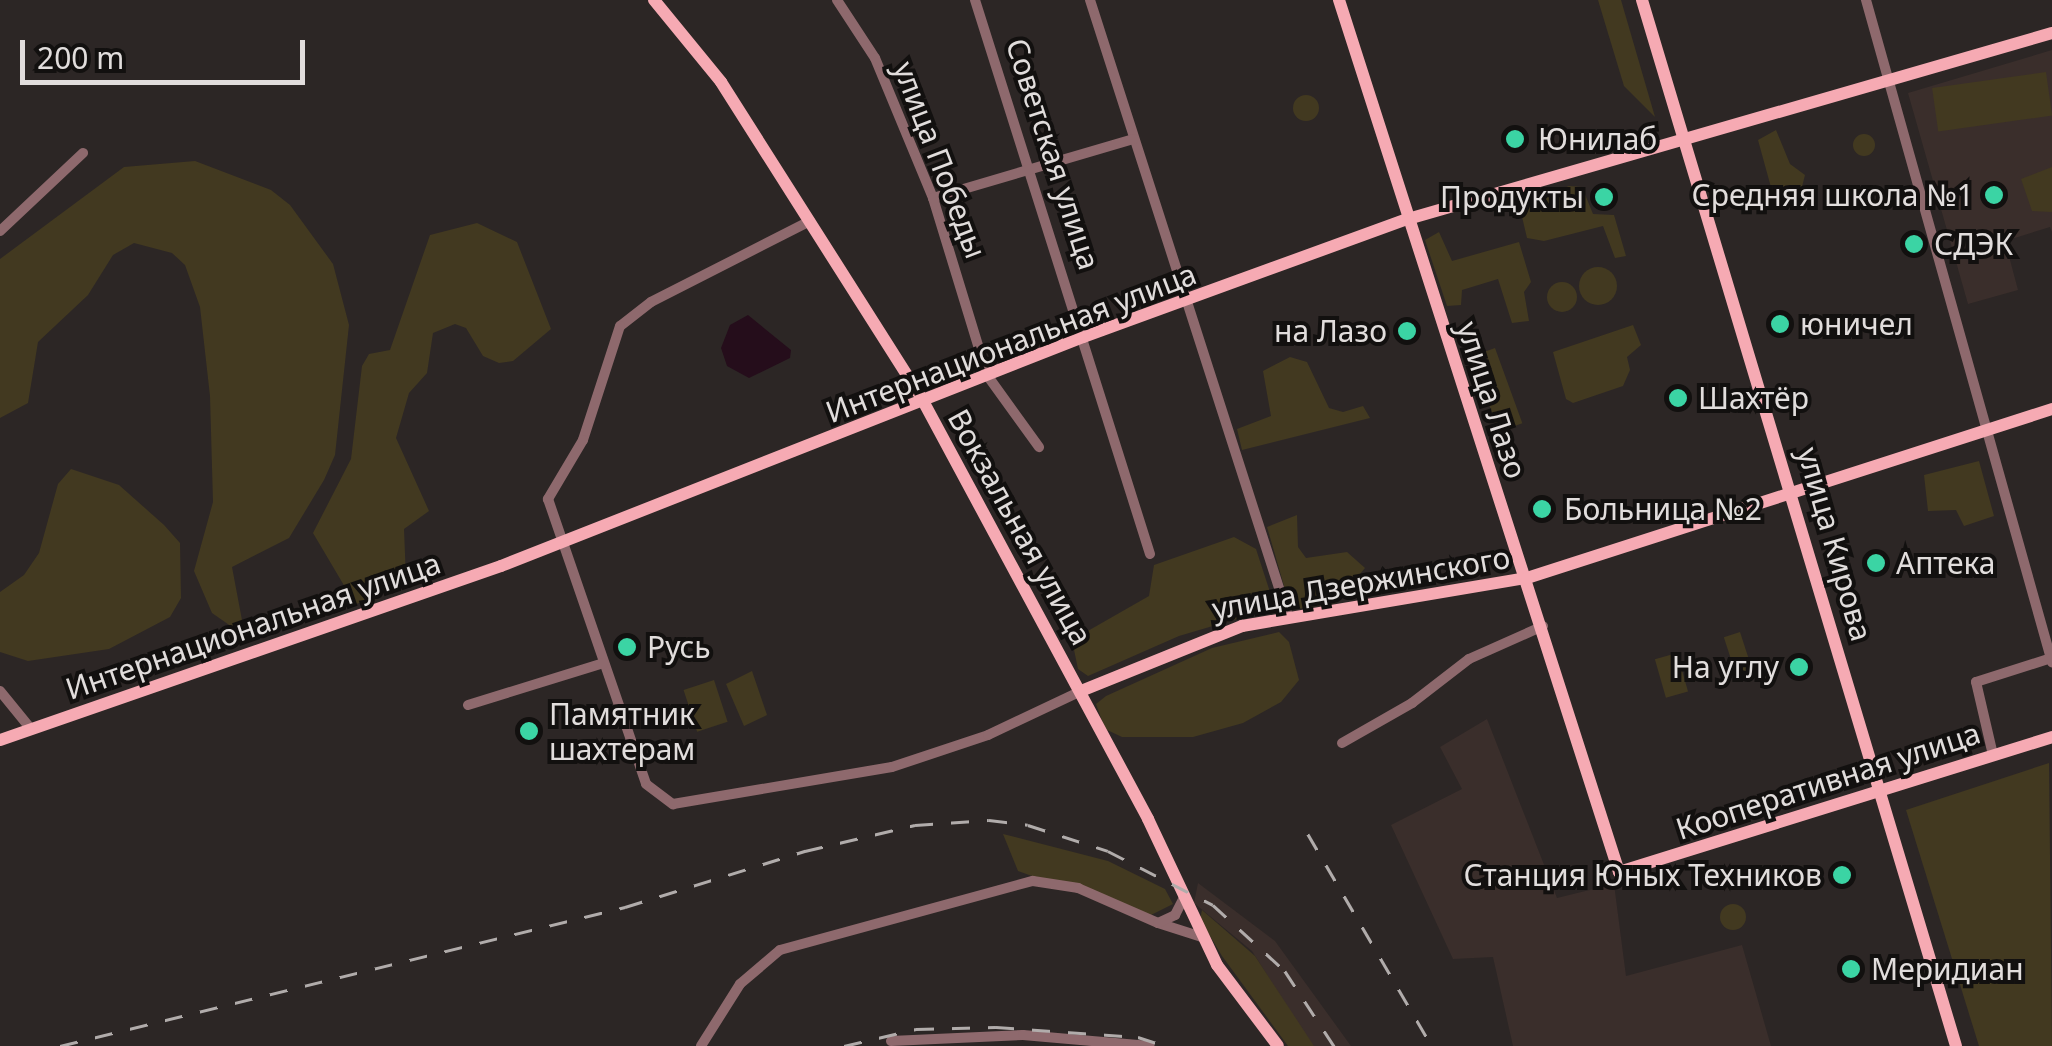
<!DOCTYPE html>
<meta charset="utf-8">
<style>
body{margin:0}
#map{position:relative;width:2052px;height:1046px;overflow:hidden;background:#2c2625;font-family:"Noto Sans",sans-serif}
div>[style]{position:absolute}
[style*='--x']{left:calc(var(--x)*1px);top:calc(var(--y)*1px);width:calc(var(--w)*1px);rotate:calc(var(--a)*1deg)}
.built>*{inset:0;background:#3a2e2b}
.green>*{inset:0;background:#423920;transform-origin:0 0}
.round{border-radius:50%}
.water>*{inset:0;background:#250d1b}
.minor>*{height:10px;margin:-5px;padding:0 5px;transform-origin:5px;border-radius:5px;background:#8e696d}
.major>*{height:12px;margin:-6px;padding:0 6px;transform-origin:6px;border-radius:6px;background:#f6aab3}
.rail>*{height:2.5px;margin-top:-1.25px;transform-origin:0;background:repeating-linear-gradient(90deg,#b1acab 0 18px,transparent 0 36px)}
.dots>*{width:28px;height:28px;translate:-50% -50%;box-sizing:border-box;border:5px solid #12100f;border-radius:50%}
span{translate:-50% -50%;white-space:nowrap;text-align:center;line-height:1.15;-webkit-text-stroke:8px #12100f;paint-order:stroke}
.poi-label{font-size:30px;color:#e1dddc}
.left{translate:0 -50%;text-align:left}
.right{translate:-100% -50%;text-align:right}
.street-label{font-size:30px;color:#e1dddc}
.scale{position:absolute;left:20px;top:40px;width:285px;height:45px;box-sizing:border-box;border:5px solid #e1dddc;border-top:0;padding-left:12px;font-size:30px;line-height:35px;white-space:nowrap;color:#e1dddc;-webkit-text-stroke:8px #12100f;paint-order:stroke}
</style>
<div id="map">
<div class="built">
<div style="clip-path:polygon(2052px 50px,2052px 232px,2050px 227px,2005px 241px,2018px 290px,1968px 304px,1908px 93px)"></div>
<div style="clip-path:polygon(1487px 719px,1557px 898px,1614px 884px,1626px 976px,1742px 945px,1771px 1046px,1513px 1046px,1493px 957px,1453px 959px,1391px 825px,1462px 789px,1440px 747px)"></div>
<div style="clip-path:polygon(1198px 883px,1275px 941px,1351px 1046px,1312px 1046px,1252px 951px,1194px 903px)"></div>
</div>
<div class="green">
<div style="clip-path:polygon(1598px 0,1621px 0,1655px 117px,1624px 86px)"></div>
<div style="left:2046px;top:72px;width:44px;height:115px;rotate:82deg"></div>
<div class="round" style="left:1293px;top:95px;width:26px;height:26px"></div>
<div style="clip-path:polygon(1776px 130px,1790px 164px,1805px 175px,1800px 195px,1789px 204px,1772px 191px,1758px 140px)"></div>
<div class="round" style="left:1853px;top:134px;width:22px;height:22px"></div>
<div style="clip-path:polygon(195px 161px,271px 190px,290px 205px,333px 264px,349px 325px,335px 455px,324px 480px,289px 538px,232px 567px,245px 636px,212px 613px,194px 571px,213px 502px,210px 396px,200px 307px,185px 265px,172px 253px,134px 243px,113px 255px,88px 295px,38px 342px,28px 403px,0 418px,0 259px,124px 167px)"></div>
<div style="clip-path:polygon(2052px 167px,2052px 212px,2032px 211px,2021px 179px)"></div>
<div style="clip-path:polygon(1569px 186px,1582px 187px,1593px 214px,1614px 215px,1626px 256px,1615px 258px,1603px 226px,1544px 241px,1527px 238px,1519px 204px)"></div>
<div style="clip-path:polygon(477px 223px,517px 242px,551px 329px,513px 361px,499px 363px,483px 356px,466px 328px,455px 324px,433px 333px,427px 373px,409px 393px,396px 438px,429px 511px,404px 529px,406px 579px,388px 576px,378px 599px,355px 604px,313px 533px,351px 459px,362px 366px,369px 354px,390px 350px,430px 235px)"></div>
<div style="clip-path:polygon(1439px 232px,1452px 261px,1519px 242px,1531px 282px,1524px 292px,1529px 321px,1512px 323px,1498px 279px,1462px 290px,1461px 305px,1447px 306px,1425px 240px)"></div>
<div class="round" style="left:1579px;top:267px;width:38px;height:38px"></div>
<div class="round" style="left:1547px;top:282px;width:30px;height:30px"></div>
<div style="clip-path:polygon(1633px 325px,1641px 345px,1627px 357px,1630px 370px,1623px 386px,1573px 403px,1566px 399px,1553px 352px)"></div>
<div style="left:1495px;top:348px;width:80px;height:25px;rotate:70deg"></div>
<div style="clip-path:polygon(1290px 357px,1307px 362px,1329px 408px,1343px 412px,1363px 406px,1370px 418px,1242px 450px,1237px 429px,1271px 416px,1263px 371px)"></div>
<div style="clip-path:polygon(1979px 461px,1994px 516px,1964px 526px,1956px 510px,1928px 511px,1924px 475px)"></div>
<div style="clip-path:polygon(71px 469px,119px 485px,164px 525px,180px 543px,181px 598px,170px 617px,109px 649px,28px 661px,0 652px,0 592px,24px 575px,39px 553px,58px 484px)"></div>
<div style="clip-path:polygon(1297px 515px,1298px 547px,1306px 558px,1347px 552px,1365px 568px,1336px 603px,1297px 609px,1289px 603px,1267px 527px)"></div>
<div style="clip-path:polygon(1234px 537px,1256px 549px,1270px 592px,1267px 610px,1179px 636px,1088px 676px,1078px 669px,1072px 640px,1149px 596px,1154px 565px)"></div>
<div style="clip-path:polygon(1279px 632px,1289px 642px,1299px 680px,1281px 702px,1243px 723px,1193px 737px,1122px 737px,1105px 729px,1096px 704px,1106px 696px,1212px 648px)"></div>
<div style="left:1740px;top:632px;width:40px;height:17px;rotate:72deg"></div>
<div style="left:1677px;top:653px;width:40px;height:23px;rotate:74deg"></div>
<div style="clip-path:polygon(752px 671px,767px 715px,744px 726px,726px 684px)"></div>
<div style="left:714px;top:680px;width:44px;height:32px;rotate:72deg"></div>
<div style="clip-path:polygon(2049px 763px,2052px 1046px,1979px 1046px,1906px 810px)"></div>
<div style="clip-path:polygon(1003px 834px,1108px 861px,1165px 889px,1173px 904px,1147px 917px,1018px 871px)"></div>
<div class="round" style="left:1720px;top:904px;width:26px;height:26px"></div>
<div style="clip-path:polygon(1202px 910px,1255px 956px,1314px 1046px,1288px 1046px,1222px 956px,1200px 919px)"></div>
</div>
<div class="water">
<div style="clip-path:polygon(748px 315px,791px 350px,790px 358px,749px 378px,727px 366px,721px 348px,730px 325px)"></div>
</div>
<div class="minor">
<div style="--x:837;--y:0;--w:69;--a:56.8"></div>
<div style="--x:875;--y:58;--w:152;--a:67.5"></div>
<div style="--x:933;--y:198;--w:185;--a:73"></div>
<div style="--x:987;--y:375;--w:89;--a:54.2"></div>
<div style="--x:975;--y:0;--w:581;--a:72.47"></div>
<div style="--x:1090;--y:0;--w:647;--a:72.18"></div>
<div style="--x:1866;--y:0;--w:688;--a:74.31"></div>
<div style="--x:933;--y:198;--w:209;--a:-16.4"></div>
<div style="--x:810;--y:221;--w:178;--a:153"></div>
<div style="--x:651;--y:302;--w:39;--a:142"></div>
<div style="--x:620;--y:326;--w:120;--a:108"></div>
<div style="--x:583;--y:440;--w:69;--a:120.7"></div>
<div style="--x:548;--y:499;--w:301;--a:71"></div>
<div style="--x:646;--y:784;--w:34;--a:37"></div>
<div style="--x:673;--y:804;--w:222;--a:-9.6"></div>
<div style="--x:892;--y:767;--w:101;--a:-18.4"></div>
<div style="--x:988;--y:735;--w:103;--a:-25.3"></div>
<div style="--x:0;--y:231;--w:114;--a:-43.2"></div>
<div style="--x:0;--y:691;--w:49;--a:50.8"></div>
<div style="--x:468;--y:705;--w:142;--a:-17.2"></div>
<div style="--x:1342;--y:743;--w:81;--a:-29.7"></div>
<div style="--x:1412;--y:703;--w:72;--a:-37.7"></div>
<div style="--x:1469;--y:659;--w:81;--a:-24"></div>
<div style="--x:1993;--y:755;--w:75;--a:-103.1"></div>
<div style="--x:1976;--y:682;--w:79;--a:-17.7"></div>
<div style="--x:1158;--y:923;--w:46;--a:17.7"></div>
<div style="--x:891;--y:1041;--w:132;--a:-2.6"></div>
<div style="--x:1023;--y:1035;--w:127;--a:5"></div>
<div style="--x:701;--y:1046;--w:73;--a:-57.8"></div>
<div style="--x:740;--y:984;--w:52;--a:-40.4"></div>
<div style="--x:780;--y:950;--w:262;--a:-15.3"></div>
<div style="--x:1033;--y:881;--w:46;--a:8.8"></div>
<div style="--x:1078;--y:888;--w:87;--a:23.6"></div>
<div style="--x:1158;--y:923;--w:19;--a:-25"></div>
<div style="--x:1175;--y:915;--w:20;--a:-63"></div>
</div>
<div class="major">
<div style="--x:654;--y:0;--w:106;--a:50.7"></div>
<div style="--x:721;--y:82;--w:375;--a:57.6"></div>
<div style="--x:922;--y:399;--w:477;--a:61.7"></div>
<div style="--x:1148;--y:819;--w:161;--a:64.7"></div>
<div style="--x:1217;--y:965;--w:101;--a:53"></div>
<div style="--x:1339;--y:0;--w:916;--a:72.2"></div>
<div style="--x:1619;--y:872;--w:454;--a:-17.3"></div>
<div style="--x:1642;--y:0;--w:1092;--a:73.29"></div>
<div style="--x:1081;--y:691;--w:174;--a:-22"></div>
<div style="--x:1242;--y:626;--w:289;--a:-9.6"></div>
<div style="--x:1527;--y:578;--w:552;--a:-17.84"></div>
<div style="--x:0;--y:740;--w:530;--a:-19.15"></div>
<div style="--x:501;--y:566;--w:625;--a:-21.48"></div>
<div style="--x:1083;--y:337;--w:346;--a:-20"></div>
<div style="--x:1408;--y:219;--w:670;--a:-16.11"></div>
</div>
<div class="rail">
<div style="--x:1308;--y:834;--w:246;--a:59.7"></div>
<div style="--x:60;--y:1046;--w:582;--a:-13.82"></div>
<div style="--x:625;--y:907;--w:189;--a:-17.3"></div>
<div style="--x:805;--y:851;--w:113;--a:-13.3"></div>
<div style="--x:915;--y:825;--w:74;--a:-3.9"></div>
<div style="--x:989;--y:820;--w:39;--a:7"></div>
<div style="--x:1028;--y:825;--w:84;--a:18"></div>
<div style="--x:1108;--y:851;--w:118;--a:27.2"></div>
<div style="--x:1213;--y:905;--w:98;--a:42.5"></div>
<div style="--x:1285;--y:971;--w:90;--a:56.8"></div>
<div style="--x:844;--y:1046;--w:74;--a:-13.3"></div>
<div style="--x:916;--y:1029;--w:80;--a:-1.4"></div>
<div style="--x:996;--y:1027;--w:142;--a:4"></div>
<div style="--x:1138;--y:1037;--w:29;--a:18"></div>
</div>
<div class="dots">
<div style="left:1515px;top:139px;background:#3bd4a4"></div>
<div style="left:1994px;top:195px;background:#3bd4a4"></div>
<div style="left:1604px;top:197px;background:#3bd4a4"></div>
<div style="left:1914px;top:244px;background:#3bd4a4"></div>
<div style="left:1780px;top:324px;background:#3bd4a4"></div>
<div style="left:1407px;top:331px;background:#3bd4a4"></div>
<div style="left:1678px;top:398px;background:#3bd4a4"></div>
<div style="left:1542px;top:509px;background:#3bd4a4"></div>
<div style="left:1876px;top:563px;background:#3bd4a4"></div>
<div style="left:627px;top:647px;background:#3bd4a4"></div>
<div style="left:1799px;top:667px;background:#3bd4a4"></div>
<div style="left:529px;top:731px;background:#3bd4a4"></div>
<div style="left:1842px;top:875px;background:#3bd4a4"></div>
<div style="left:1851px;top:969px;background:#3bd4a4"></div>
</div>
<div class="poi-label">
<span class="left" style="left:1538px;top:139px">Юнилаб</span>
<span class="right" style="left:1974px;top:195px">Средняя школа №1</span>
<span class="right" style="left:1584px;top:197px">Продукты</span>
<span class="left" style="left:1934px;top:244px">СДЭК</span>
<span class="left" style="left:1800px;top:324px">юничел</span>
<span class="right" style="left:1387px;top:331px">на Лазо</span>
<span class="left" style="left:1698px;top:398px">Шахтёр</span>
<span class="left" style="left:1564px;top:509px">Больница №2</span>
<span class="left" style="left:1896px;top:563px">Аптека</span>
<span class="left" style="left:647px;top:647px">Русь</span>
<span class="right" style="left:1779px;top:667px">На углу</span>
<span class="left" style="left:549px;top:731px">Памятник<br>шахтерам</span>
<span class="right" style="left:1822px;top:875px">Станция Юных Техников</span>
<span class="left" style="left:1871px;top:969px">Меридиан</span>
</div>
<div class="street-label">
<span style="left:1053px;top:154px;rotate:72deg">Советская улица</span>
<span style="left:940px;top:160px;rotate:69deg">улица Победы</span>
<span style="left:1011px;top:343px;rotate:-21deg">Интернациональная улица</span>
<span style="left:1492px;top:400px;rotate:72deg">улица Лазо</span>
<span style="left:1020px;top:527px;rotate:61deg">Вокзальная улица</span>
<span style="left:1835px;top:544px;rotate:74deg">улица Кирова</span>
<span style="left:1361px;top:583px;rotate:-10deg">улица Дзержинского</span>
<span style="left:253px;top:626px;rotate:-19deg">Интернациональная улица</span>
<span style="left:1828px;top:781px;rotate:-18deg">Кооперативная улица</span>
</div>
<div class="scale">200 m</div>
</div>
